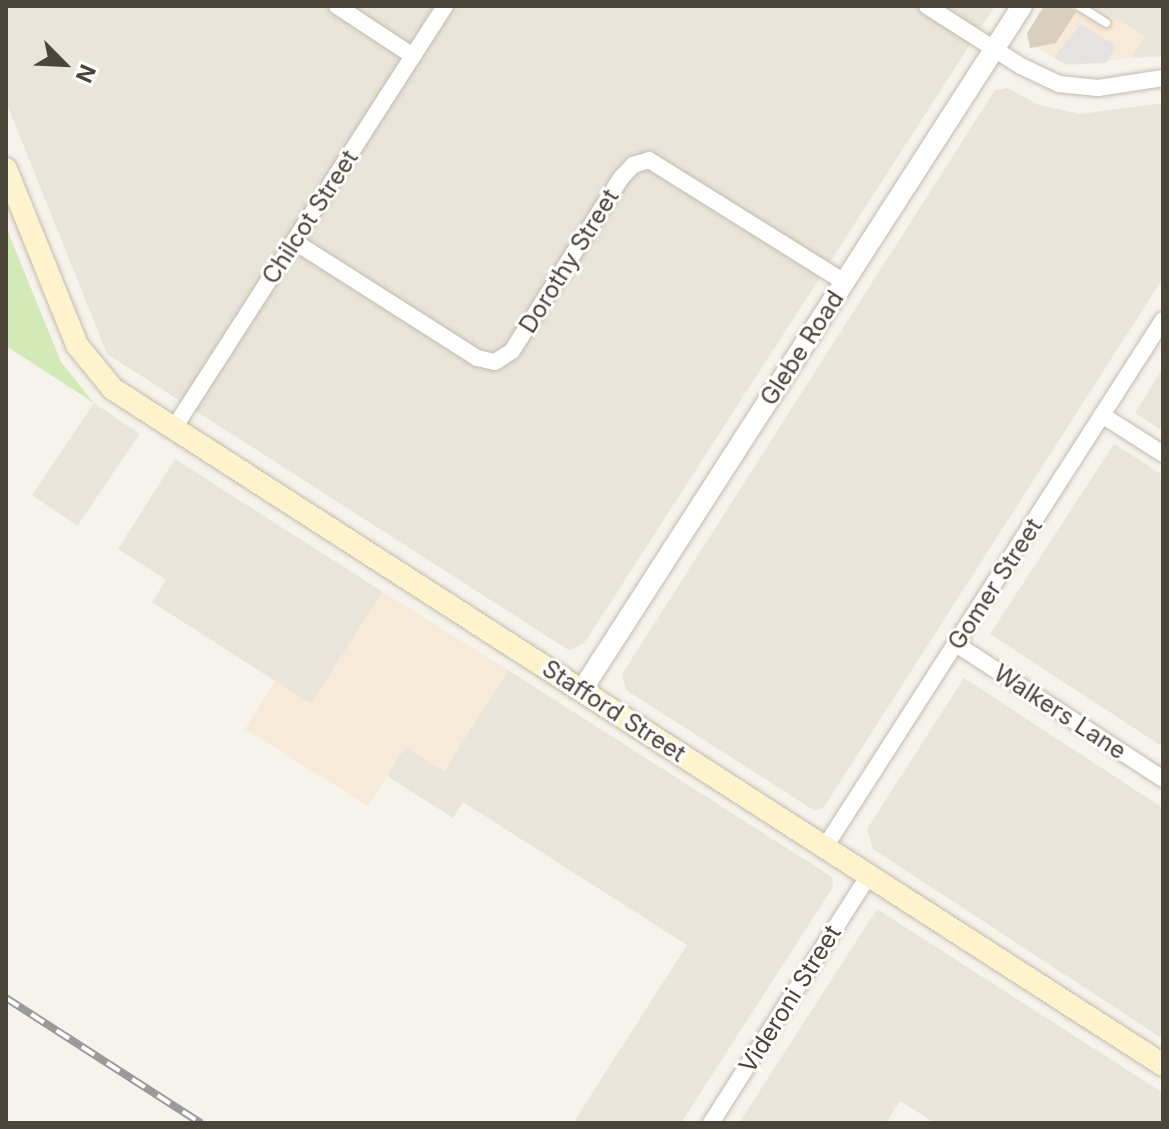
<!DOCTYPE html>
<style>
body{margin:0}
#map{position:relative;width:1169px;height:1129px;overflow:hidden;background:#f6f3ec;font-family:Inter,sans-serif}
div>[style]{position:absolute}
[style*='--x']{left:calc(var(--x)*1px);top:calc(var(--y)*1px);width:calc(var(--w)*1px);rotate:calc(var(--a)*1deg)}
.residential>*{inset:0;background:#eae5da;transform-origin:0 0}
.commercial>*{inset:0;background:#f7ead8}
.green>*{inset:0;background:#d2eab5}
.parking>*{inset:0;background:#e5e3e0}
.building>*{inset:0;background:#d8cfc1}
.roads{filter:drop-shadow(0 0 2px #c2bbae) drop-shadow(0 0 2px #c2bbae)}
.service>*{height:8px;margin:-4px;padding:0 4px;transform-origin:4px;border-radius:4px;background:#fff}
.minor>*{height:16px;margin:-8px;padding:0 8px;transform-origin:8px;border-radius:8px;background:#fff}
.tertiary>*{height:20px;margin:-10px;padding:0 10px;transform-origin:10px;border-radius:10px;background:#fff}
.secondary>*{height:22px;margin:-11px;padding:0 11px;transform-origin:11px;border-radius:11px;background:#fff3cd}
.rail>*{height:8px;margin-top:-4px;transform-origin:0;background:repeating-linear-gradient(90deg,#fff 0 15px,#9a9a9a 0 30px);box-sizing:border-box;border-block:2px solid #9a9a9a}
span{translate:-50% -50%;white-space:nowrap;text-align:center;line-height:1.15;-webkit-text-stroke:6px #fff;paint-order:stroke}
.street-label{font-size:24px;color:#4b4439}
.frame{position:absolute;inset:0;border:8px solid #4b4439;pointer-events:none}
.north{position:absolute;left:24px;top:24px;width:80px;height:80px;-webkit-text-stroke:6px #fff;paint-order:stroke;rotate:114deg;font-size:22px;font-weight:700;line-height:32px;text-align:center;color:#4b4439}
.north::after{content:'';display:block;margin:auto;width:28px;height:36px;background:#4b4439;clip-path:polygon(50% 0,100% 100%,50% 72%,0 100%)}
</style>
<div id="map">
<div class="residential">
<div style="clip-path:polygon(6px 6px,995px 6px,585px 642px,570px 651px,107px 354px,6px 102px)"></div>
<div style="clip-path:polygon(1094px 6px,1163px 6px,1163px 56px,1131px 58px,1144px 36px)"></div>
<div style="clip-path:polygon(1008px 88px,1039px 105px,1080px 114px,1163px 103px,1163px 278px,824px 807px,815px 811px,626px 690px,622px 674px,995px 90px)"></div>
<div style="clip-path:polygon(1163px 368px,1163px 431px,1135px 413px)"></div>
<div style="left:94px;top:403px;width:55px;height:111px;rotate:34deg"></div>
<div style="clip-path:polygon(1114px 444px,1163px 475px,1163px 747px,990px 634px)"></div>
<div style="clip-path:polygon(175px 459px,383px 592px,311px 704px,152px 602px,166px 580px,118px 549px)"></div>
<div style="clip-path:polygon(508px 670px,832px 877px,833px 887px,681px 1123px,573px 1123px,687px 945px,463px 802px,453px 818px,387px 776px,405px 747px,444px 771px)"></div>
<div style="clip-path:polygon(964px 678px,1163px 808px,1163px 1039px,873px 849px,867px 829px)"></div>
<div style="clip-path:polygon(877px 909px,1163px 1093px,1163px 1123px,935px 1123px,900px 1101px,886px 1123px,739px 1123px)"></div>
</div>
<div class="commercial">
<div style="clip-path:polygon(1048px 6px,1094px 6px,1145px 37px,1131px 58px,1067px 66px,1026px 40px)"></div>
<div style="clip-path:polygon(383px 592px,508px 670px,444px 771px,405px 747px,368px 806px,245px 729px,275px 681px,311px 704px)"></div>
</div>
<div class="green">
<div style="clip-path:polygon(6px 227px,61px 362px,94px 403px,6px 346px)"></div>
</div>
<div class="parking">
<div style="clip-path:polygon(1081px 24px,1116px 46px,1106px 63px,1066px 64px,1054px 57px)"></div>
</div>
<div class="building">
<div style="clip-path:polygon(1044px 6px,1068px 6px,1076px 12px,1056px 43px,1030px 48px,1027px 33px)"></div>
</div>
<div class="roads">
<div class="service">
<div style="--x:1079;--y:6;--w:32;--a:32"></div>
</div>
<div class="minor">
<div style="--x:337;--y:6;--w:91;--a:33.3"></div>
<div style="--x:927;--y:6;--w:112;--a:32.6"></div>
<div style="--x:1021;--y:66;--w:42;--a:25.3"></div>
<div style="--x:1059;--y:84;--w:39;--a:6"></div>
<div style="--x:1098;--y:88;--w:66;--a:-8.7"></div>
<div style="--x:295;--y:242;--w:216;--a:32.5"></div>
<div style="--x:477;--y:358;--w:18;--a:13"></div>
<div style="--x:495;--y:362;--w:20;--a:-33"></div>
<div style="--x:512;--y:351;--w:204;--a:-57.8"></div>
<div style="--x:621;--y:178;--w:18;--a:-47"></div>
<div style="--x:633;--y:165;--w:17;--a:-17"></div>
<div style="--x:649;--y:160;--w:230;--a:32"></div>
<div style="--x:1102;--y:415;--w:72;--a:32.6"></div>
<div style="--x:174;--y:428;--w:502;--a:-57.29"></div>
<div style="--x:956;--y:644;--w:247;--a:33.1"></div>
<div style="--x:825;--y:847;--w:626;--a:-57.33"></div>
<div style="--x:711;--y:1123;--w:294;--a:-57.5"></div>
</div>
<div class="tertiary">
<div style="--x:582;--y:690;--w:813;--a:-57.25"></div>
</div>
<div class="secondary">
<div style="--x:6;--y:169;--w:190;--a:68"></div>
<div style="--x:77;--y:345;--w:57;--a:50.7"></div>
<div style="--x:113;--y:389;--w:1249;--a:32.77"></div>
</div>
</div>
<div class="rail">
<div style="--x:6;--y:998;--w:232;--a:32.7"></div>
</div>
<div class="street-label">
<span style="left:310px;top:217px;rotate:-57deg">Chilcot Street</span>
<span style="left:569px;top:261px;rotate:-58deg">Dorothy Street</span>
<span style="left:802px;top:348px;rotate:-57deg">Glebe Road</span>
<span style="left:995px;top:584px;rotate:-57deg">Gomer Street</span>
<span style="left:614px;top:711px;rotate:33deg">Stafford Street</span>
<span style="left:1060px;top:712px;rotate:33deg">Walkers Lane</span>
<span style="left:790px;top:999px;rotate:-58deg">Videroni Street</span>
</div>
<div class="frame"></div>
<div class="north">N</div>
</div>
